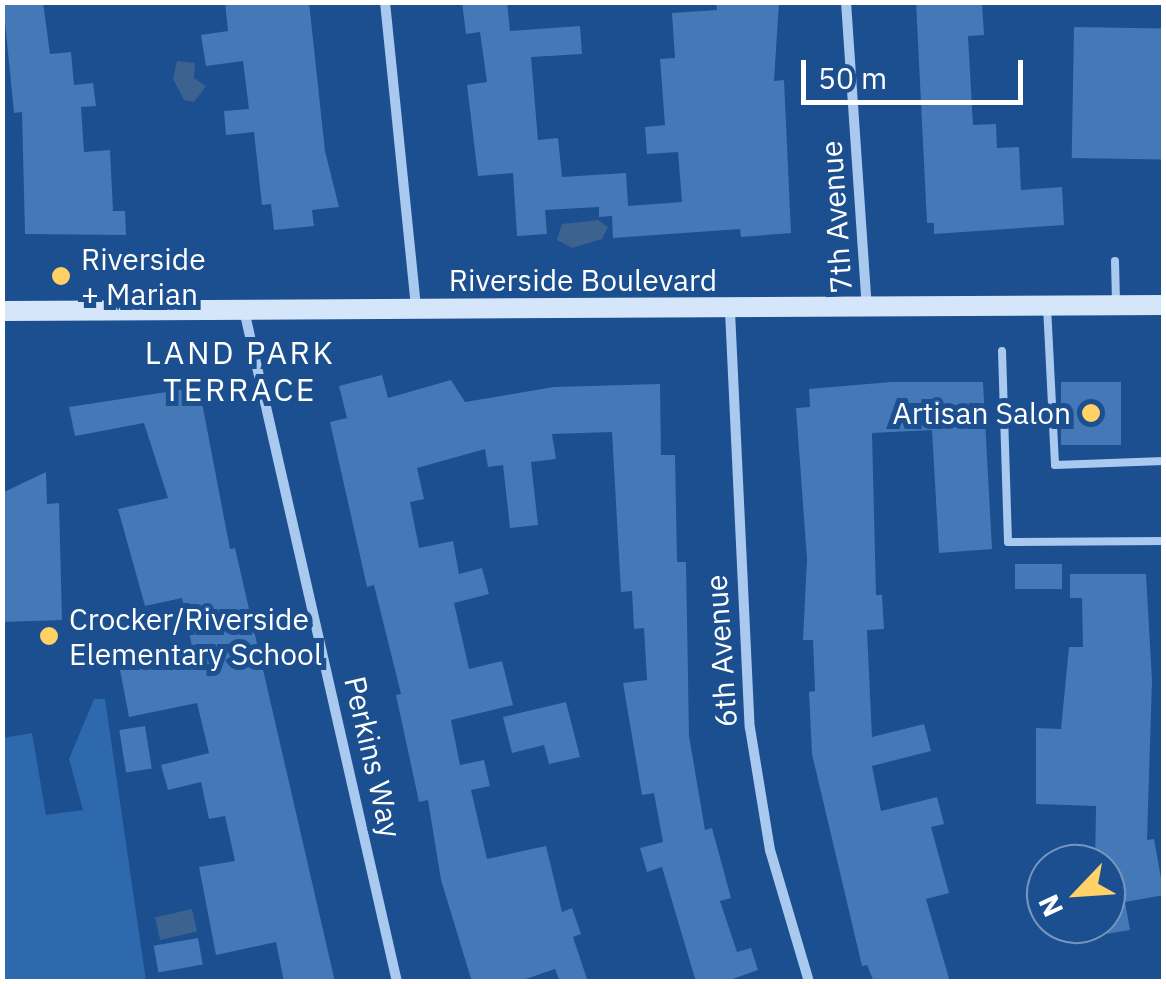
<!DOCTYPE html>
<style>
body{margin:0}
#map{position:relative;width:1166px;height:984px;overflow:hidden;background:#1b4f8f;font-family:"IBM Plex Sans",sans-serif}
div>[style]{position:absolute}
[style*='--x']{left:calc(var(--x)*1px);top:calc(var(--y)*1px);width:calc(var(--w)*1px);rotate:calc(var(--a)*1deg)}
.green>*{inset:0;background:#2e69ad}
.water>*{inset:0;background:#3c6290;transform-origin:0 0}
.building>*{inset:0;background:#4478b7;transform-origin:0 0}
.lane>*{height:8px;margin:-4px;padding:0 4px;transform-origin:4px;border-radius:4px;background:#a9c9ee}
.street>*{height:10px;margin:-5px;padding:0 5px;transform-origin:5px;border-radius:5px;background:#a9c9ee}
.secondary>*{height:20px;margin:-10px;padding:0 10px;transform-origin:10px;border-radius:10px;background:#d6e6fa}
.dots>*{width:28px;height:28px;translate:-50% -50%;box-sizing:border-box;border:5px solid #1b4f8f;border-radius:50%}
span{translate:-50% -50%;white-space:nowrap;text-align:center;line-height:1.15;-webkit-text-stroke:10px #1b4f8f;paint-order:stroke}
.street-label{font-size:30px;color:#fff}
.poi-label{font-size:30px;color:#fff}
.left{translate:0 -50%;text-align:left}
.right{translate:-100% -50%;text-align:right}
.neighbourhood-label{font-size:32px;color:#fff;letter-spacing:2.5px}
.frame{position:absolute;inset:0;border:5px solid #fff;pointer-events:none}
.north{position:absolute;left:1026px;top:844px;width:100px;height:100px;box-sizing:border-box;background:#1b4f8f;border:2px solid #7695bc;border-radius:50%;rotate:245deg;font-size:28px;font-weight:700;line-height:40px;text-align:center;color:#fff}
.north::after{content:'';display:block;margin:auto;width:35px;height:45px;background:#ffd166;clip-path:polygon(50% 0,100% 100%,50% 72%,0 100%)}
.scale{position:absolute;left:801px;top:60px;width:222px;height:45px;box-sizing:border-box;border:5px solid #fff;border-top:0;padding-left:12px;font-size:30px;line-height:35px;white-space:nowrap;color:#fff;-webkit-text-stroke:8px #1b4f8f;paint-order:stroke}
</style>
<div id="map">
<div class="green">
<div style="clip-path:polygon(94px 699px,105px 699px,146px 981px,3px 981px,3px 738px,32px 733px,46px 815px,83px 810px,69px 759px)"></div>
</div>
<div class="water">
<div style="clip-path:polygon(177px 61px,195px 63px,194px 78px,206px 86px,194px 102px,184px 100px,173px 79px)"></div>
<div style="clip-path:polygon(598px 220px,608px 227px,602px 239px,572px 248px,557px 240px,562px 224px)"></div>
<div style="left:192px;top:909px;width:23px;height:38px;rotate:77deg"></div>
</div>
<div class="building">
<div style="clip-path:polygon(3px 2px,43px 2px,50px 54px,71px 52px,74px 85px,93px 83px,96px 106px,81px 107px,84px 152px,110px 150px,113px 211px,125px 211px,126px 235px,25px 234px,22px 112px,14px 113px)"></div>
<div style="clip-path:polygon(225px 2px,309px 2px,325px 151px,339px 207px,312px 210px,314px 226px,274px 230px,271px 204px,262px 205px,254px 132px,226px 135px,224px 111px,249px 109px,243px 61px,206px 66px,201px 35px,228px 31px)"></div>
<div style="clip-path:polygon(462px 2px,507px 2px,510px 31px,580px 26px,582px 54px,531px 57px,538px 140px,558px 138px,562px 177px,626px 173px,628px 206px,682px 202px,678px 152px,647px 154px,645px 127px,665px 125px,660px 59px,675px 58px,672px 13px,717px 10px,716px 2px,779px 2px,774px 81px,784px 80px,791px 233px,741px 237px,740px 229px,613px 238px,612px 216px,599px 217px,599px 207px,545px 210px,547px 234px,517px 236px,513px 173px,478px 176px,467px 85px,487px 82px,480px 32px,466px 34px)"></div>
<div style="clip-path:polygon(916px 2px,982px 2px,984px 35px,968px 36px,973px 125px,996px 124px,997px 148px,1019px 147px,1021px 190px,1062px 187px,1064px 225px,934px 234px,934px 223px,927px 223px)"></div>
<div style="left:1074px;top:27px;width:90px;height:131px;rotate:1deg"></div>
<div style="clip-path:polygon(382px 375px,388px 398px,451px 380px,465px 402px,554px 387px,660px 384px,661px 455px,675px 455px,677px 562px,686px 562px,689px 736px,705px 830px,712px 828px,731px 898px,720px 901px,737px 952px,751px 948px,758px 970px,724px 982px,696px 982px,662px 867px,647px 872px,640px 848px,663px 842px,654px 793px,642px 795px,623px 683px,647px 680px,644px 628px,634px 629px,632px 591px,621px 592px,612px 432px,552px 434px,556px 459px,531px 462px,538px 525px,510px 528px,503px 465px,488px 467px,485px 449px,417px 468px,424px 499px,410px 502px,419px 548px,453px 541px,459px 574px,482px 568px,489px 594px,454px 603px,469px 669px,502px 661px,513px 705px,451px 720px,460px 765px,484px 760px,490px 786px,471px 790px,487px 859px,546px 846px,562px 912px,572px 908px,581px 934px,573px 937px,588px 982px,560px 982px,555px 969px,517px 982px,472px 982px,441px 880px,428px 800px,419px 802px,396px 695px,401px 694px,374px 585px,367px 587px,330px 422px,347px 418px,339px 386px)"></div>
<div style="clip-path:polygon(891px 382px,983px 382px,992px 549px,939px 553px,932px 430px,872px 433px,876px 595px,882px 595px,884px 629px,867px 630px,872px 737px,924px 724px,931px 751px,872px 766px,881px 811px,937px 797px,944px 824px,931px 827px,949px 893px,926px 899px,950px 982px,874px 982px,867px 965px,862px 966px,812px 754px,809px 692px,815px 691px,813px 640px,803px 640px,807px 559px,796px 408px,810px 407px,809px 389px)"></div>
<div style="left:1061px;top:382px;width:60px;height:63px"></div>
<div style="clip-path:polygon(199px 387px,230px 549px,235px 548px,335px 982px,284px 982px,276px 942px,216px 955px,199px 867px,235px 861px,225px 816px,209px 819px,201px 782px,168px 790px,161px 765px,209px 753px,197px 703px,129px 717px,120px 670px,194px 656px,182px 598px,145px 606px,118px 509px,168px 498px,144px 423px,75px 436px,69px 407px)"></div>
<div style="clip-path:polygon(46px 472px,47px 504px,59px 503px,62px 620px,2px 622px,2px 493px)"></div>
<div style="left:1062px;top:564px;width:25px;height:47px;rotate:90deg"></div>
<div style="clip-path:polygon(1070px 574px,1146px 574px,1152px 681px,1147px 840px,1154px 839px,1164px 895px,1125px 902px,1130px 930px,1106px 934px,1106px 864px,1095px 864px,1096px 806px,1036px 804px,1036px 728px,1061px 729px,1069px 647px,1083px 647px,1082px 598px,1070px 598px)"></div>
<div style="clip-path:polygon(566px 702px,580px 757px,549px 764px,544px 745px,512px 753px,503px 717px)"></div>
<div style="left:145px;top:726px;width:43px;height:26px;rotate:81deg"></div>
<div style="left:198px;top:938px;width:27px;height:45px;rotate:80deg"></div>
</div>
<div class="lane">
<div style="--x:1115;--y:261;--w:40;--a:88.6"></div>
<div style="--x:1047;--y:306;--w:159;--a:87.1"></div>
<div style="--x:1055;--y:465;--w:109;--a:-2.1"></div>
<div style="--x:1002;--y:351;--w:191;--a:88.2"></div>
<div style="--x:1008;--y:542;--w:156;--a:-0.4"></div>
</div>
<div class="street">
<div style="--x:385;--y:2;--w:309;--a:84.2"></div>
<div style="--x:846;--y:2;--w:307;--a:86.1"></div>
<div style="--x:244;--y:310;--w:689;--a:77.17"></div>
<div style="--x:730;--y:311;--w:417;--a:87.3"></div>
<div style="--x:750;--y:728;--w:124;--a:80.7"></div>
<div style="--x:770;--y:850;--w:138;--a:73.5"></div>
</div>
<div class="secondary">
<div style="--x:2;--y:311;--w:1162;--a:-0.3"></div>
</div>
<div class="dots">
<div style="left:61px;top:276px;background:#ffd166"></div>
<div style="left:1091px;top:413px;background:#ffd166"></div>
<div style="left:49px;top:636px;background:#ffd166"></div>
</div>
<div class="street-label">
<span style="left:836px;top:217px;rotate:-94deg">7th Avenue</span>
<span style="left:583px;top:280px">Riverside Boulevard</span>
<span style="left:721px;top:651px;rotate:-94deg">6th Avenue</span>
<span style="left:373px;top:757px;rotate:77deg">Perkins Way</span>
</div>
<div class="poi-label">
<span class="left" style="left:81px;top:276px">Riverside<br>+ Marian</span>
<span class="right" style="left:1071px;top:413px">Artisan Salon</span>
<span class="left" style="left:69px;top:636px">Crocker/Riverside<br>Elementary School</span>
</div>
<div class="neighbourhood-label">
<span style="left:240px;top:371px">LAND PARK<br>TERRACE</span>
</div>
<div class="frame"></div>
<div class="north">N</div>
<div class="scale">50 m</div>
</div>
